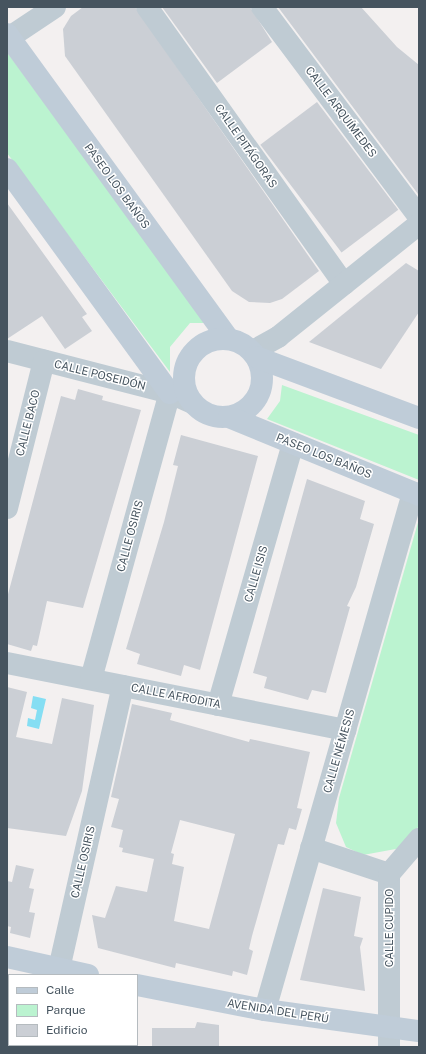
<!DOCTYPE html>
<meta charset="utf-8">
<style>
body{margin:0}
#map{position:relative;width:426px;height:1054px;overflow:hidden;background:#f3f0f0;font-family:"Public Sans",sans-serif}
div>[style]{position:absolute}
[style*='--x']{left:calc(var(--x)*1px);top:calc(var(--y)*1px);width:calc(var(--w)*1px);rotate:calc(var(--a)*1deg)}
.green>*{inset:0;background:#bbf3d0}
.water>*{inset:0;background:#85def3}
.building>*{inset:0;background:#cbcfd5;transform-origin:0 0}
.street>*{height:22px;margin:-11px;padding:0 11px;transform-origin:11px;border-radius:11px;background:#bfcbd3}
.secondary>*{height:22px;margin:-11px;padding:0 11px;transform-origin:11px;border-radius:11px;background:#bfccd8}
.secondary>.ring{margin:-11px;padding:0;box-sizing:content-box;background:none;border:22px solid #bfccd8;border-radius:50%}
span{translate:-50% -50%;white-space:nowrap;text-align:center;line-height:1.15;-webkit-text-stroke:3px #fff;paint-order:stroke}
.street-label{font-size:11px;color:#46545f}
.frame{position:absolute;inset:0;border:8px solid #46545f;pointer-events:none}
.legend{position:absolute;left:8px;top:974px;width:130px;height:72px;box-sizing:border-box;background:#fff;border:1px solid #b5bbbf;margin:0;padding:5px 7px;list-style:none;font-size:12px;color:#46545f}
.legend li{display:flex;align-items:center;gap:8px;height:20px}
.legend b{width:20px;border:1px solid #b5bbbf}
</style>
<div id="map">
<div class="green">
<div style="clip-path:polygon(7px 52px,205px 323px,190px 323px,170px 347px,170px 372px,7px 153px)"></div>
<div style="clip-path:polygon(282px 385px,419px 435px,419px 480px,267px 419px,280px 401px)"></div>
<div style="clip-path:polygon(419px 519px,419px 826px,401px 848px,363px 855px,346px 847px,336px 823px,339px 798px)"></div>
</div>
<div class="water">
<div style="clip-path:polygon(33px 696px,46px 699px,39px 729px,27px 726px,28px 718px,35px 720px,37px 710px,31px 708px)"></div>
</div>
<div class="building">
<div style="clip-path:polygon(83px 7px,135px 7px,319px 271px,282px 299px,270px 303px,249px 302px,232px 291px,65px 56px,63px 29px,71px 16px)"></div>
<div style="clip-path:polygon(162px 7px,250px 7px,272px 42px,217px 83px)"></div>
<div style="clip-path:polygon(278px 7px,361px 7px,397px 47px,419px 65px,418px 194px)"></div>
<div style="left:317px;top:102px;width:135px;height:71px;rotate:53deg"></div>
<div style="clip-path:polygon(7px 203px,87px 314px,82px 317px,92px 331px,65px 349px,42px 316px,7px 339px)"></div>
<div style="clip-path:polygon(406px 263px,419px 271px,419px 312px,381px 369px,309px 342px)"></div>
<div style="clip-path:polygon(78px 389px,103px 396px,102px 400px,141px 410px,83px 608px,47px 601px,37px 646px,33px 645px,31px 651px,7px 644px,7px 598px,61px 396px,75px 400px)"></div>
<div style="clip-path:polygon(181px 435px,258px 456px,200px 670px,184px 665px,181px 676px,137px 664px,140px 654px,126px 649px,164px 522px,178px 466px,173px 465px)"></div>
<div style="clip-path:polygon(307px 479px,365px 501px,360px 519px,374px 524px,356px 587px,347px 606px,350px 607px,326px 693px,312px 690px,308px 700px,264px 688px,267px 677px,253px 673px)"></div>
<div style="clip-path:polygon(7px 687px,27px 692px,16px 737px,52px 744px,62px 698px,94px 705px,82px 791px,66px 836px,7px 828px)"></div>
<div style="clip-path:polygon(evenodd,132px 704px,172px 713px,170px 720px,249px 742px,250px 739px,310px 752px,297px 808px,302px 809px,296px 830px,289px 828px,284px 845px,278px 844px,252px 936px,249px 949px,253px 951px,247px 975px,233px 971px,232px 976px,176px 963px,175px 968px,98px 948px,92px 915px,105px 918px,116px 886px,147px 892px,154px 859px,122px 852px,123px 848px,119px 847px,123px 830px,111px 827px,119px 799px,111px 797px,132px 704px,180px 820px,235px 834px,209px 929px,174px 921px,184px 867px,172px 864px,174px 854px,171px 853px,180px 820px)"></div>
<div style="clip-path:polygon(16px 865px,34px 869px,29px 888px,34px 889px,29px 912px,35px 913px,30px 938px,10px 933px,11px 927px,7px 926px,7px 881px,12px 882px)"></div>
<div style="clip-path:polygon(323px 888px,361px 897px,354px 936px,363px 938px,360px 947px,365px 991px,300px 980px)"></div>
<div style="clip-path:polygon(197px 1022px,219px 1025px,219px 1047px,152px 1047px,152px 1028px,195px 1028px)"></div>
</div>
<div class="street">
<div style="--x:147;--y:7;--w:340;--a:54.6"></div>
<div style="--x:262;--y:7;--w:262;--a:53.2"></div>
<div style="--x:10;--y:37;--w:54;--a:-33.7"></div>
<div style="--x:7;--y:351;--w:168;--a:14.4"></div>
<div style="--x:170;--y:393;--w:24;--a:24"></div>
<div style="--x:253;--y:351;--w:29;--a:-29"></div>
<div style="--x:278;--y:337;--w:181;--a:-38.7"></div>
<div style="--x:7;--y:508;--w:152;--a:-75.9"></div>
<div style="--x:7;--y:663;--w:345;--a:11.2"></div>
<div style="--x:91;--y:679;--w:297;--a:-74.6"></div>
<div style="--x:218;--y:705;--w:272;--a:-74"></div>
<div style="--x:311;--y:848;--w:82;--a:18.4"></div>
<div style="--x:59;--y:969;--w:290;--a:-77.3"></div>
<div style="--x:265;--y:1010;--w:538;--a:-74.03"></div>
<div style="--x:101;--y:1045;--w:2;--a:90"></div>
<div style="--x:389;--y:1047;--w:173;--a:-90"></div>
<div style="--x:389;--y:874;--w:46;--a:-49.4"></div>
</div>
<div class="secondary">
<div style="--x:7;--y:34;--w:376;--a:54"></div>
<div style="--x:7;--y:169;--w:277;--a:54"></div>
<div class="ring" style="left:184px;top:339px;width:56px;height:56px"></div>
<div style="--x:256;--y:357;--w:174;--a:20.5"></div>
<div style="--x:229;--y:417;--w:205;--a:22.3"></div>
<div style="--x:7;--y:957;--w:83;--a:12.5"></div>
<div style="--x:137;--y:985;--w:130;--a:11.1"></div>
<div style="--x:265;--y:1010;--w:155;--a:7.8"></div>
</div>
<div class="street-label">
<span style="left:341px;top:112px;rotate:53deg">CALLE ARQUÍMEDES</span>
<span style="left:246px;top:146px;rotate:55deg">CALLE PITÁGORAS</span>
<span style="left:117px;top:186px;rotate:54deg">PASEO LOS BAÑOS</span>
<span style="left:100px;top:375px;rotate:14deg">CALLE POSEIDÓN</span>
<span style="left:28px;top:423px;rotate:-76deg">CALLE BACO</span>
<span style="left:324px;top:456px;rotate:22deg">PASEO LOS BAÑOS</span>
<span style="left:130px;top:536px;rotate:-75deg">CALLE OSIRIS</span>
<span style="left:256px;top:574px;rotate:-74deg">CALLE ISIS</span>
<span style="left:176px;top:696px;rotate:11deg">CALLE AFRODITA</span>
<span style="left:339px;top:751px;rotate:-74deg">CALLE NÉMESIS</span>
<span style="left:83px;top:862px;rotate:-77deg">CALLE OSIRIS</span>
<span style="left:389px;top:928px;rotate:-90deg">CALLE CUPIDO</span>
<span style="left:278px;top:1011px;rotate:9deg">AVENIDA DEL PERÚ</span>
</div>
<div class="frame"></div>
<ul class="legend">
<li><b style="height:5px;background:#bfccd8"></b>Calle</li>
<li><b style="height:11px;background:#bbf3d0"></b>Parque</li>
<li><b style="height:11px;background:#cbcfd5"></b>Edificio</li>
</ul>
</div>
